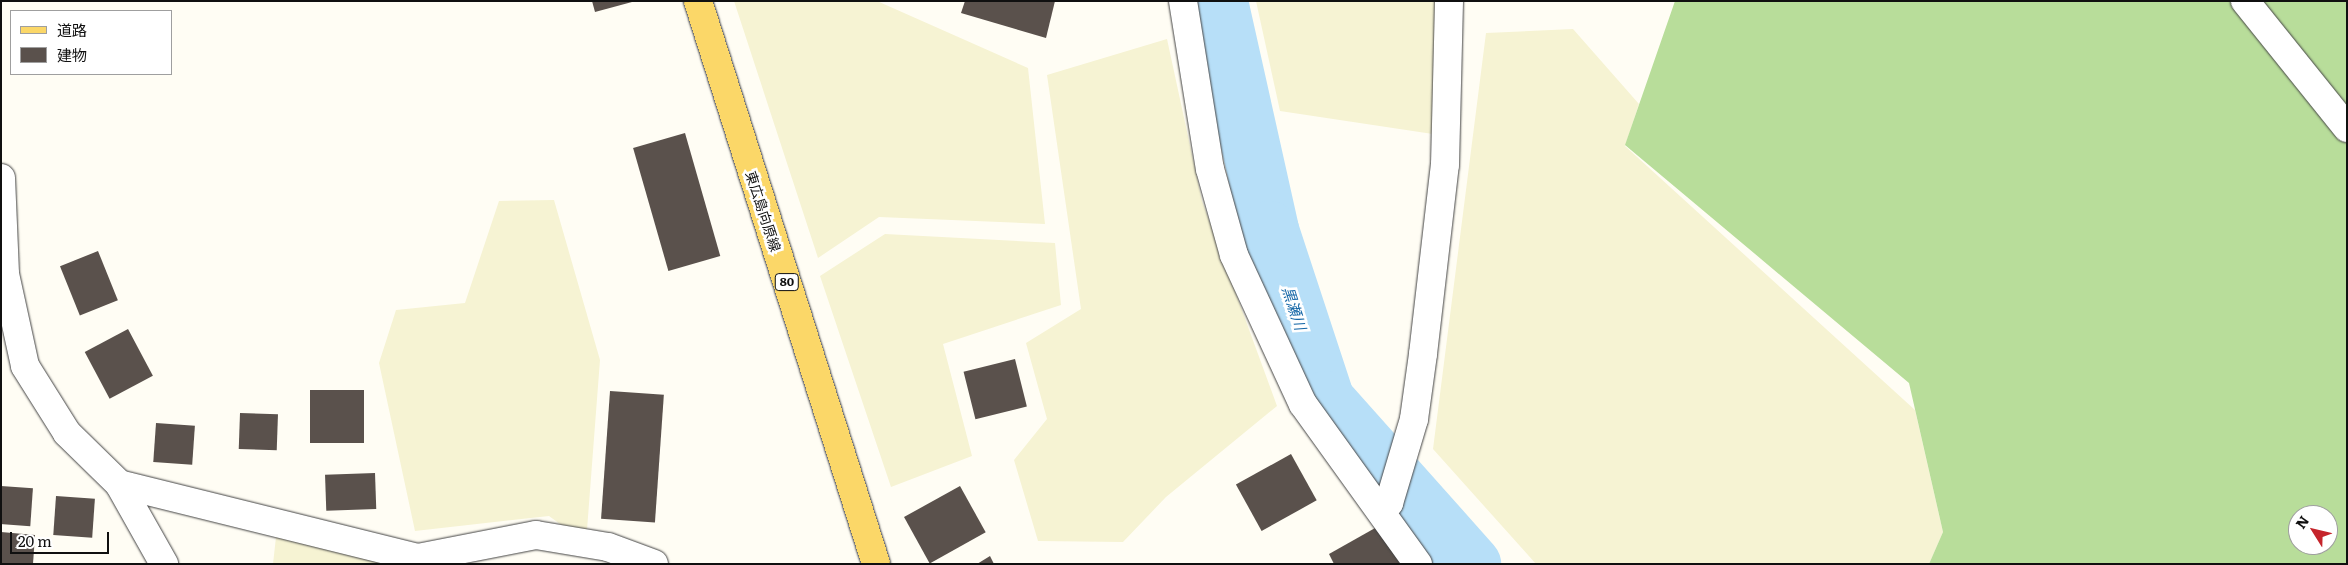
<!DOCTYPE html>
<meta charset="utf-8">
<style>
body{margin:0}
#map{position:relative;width:2348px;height:565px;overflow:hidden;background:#fffdf4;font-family:Literata,"Noto Sans JP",serif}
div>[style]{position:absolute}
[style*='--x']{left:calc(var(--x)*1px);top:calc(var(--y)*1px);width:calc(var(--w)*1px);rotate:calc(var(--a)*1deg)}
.farmland>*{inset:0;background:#f6f3d3}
.forest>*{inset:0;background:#b8dd9a}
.river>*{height:59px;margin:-29.5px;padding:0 29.5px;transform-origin:29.5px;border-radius:29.5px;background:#b7dff8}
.building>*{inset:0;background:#5a514c;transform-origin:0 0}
.roads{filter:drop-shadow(0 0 1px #434343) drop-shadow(0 0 1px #434343)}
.minor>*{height:28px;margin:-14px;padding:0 14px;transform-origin:14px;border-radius:14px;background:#fff}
.major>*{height:28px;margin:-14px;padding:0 14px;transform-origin:14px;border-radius:14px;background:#fbd768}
span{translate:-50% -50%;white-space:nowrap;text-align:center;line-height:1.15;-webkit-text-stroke:5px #fff;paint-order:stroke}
.shield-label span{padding:1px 4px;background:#fff;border:1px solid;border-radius:4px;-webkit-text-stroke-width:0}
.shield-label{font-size:12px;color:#101010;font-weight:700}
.street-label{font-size:14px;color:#101010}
.water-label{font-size:15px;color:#1567a7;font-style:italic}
.frame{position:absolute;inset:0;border:2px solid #101010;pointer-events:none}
.legend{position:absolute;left:10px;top:10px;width:162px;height:65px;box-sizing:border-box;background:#fff;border:1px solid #9f9f9f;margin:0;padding:6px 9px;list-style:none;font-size:15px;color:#101010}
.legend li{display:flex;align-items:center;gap:10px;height:25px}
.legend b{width:25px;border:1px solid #9f9f9f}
.north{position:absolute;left:2288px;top:505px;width:50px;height:50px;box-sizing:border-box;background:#fff;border:1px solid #9f9f9f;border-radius:50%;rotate:306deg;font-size:14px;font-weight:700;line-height:20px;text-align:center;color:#101010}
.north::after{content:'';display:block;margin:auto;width:18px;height:22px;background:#c5242b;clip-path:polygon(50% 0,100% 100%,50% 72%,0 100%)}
.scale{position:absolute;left:10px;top:532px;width:99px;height:22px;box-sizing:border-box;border:2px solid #101010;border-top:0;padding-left:6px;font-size:15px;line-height:18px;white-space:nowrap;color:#101010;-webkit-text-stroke:4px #fff;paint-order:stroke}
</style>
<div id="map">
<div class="farmland">
<div style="clip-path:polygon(734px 1px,877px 1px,1028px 68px,1045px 224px,879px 217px,818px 258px)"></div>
<div style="clip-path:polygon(1256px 1px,1453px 1px,1446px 136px,1280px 111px)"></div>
<div style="clip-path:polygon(1573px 29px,1639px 104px,1625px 146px,1915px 410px,1943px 532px,1929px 564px,1536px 564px,1433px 449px,1486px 33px)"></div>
<div style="clip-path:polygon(1167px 39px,1202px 201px,1277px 406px,1166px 497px,1123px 542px,1038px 541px,1014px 460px,1047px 419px,1026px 343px,1081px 309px,1047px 75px)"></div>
<div style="clip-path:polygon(554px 200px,600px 360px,586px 543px,549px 516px,415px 531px,379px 363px,396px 310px,465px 303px,499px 201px)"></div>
<div style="clip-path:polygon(885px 234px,1055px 243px,1061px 305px,943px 344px,972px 456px,891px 487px,820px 276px)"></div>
<div style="clip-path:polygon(276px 537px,450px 564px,273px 564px)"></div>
</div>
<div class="forest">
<div style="clip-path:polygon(evenodd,1675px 1px,2347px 1px,2347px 564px,1929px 564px,1943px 532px,1909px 383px,1625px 145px,1675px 1px,2298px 515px,2328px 515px,2328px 545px,2298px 545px,2298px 515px)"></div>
</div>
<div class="river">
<div style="--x:1218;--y:1;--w:235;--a:77.4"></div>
<div style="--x:1269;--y:230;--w:179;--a:71.8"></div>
<div style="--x:1325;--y:400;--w:220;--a:48.3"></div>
</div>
<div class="building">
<div style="clip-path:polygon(592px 1px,632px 1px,632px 2px,595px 12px)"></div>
<div style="clip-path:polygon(965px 1px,1055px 1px,1046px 38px,961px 13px)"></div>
<div style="left:685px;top:133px;width:128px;height:54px;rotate:74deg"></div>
<div style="left:98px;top:251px;width:53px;height:41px;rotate:68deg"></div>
<div style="left:128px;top:329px;width:53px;height:49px;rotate:62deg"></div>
<div style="left:1015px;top:359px;width:49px;height:53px;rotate:76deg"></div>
<div style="left:364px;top:390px;width:53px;height:54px;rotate:90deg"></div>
<div style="left:610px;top:391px;width:54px;height:128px;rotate:4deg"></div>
<div style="left:240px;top:413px;width:38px;height:36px;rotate:2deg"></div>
<div style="left:156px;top:423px;width:39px;height:39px;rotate:4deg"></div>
<div style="left:1291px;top:454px;width:53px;height:63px;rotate:61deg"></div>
<div style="left:375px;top:473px;width:36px;height:50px;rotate:88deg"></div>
<div style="left:1px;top:486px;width:32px;height:38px;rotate:4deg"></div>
<div style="left:960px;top:486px;width:53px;height:64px;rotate:61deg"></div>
<div style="left:56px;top:496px;width:39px;height:39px;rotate:4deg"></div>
<div style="clip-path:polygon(1384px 523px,1407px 564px,1334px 564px,1329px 554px)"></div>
<div style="clip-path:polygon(1px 532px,35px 535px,33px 564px,1px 564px)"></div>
<div style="clip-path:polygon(990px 556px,994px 564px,977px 564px)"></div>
</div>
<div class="roads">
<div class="minor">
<div style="--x:1183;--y:1;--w:170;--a:80.9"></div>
<div style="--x:1210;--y:169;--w:89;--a:74.4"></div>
<div style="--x:1234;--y:255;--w:164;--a:65.2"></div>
<div style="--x:1303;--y:404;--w:197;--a:54.3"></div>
<div style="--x:2245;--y:1;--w:163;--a:51.2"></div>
<div style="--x:1;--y:178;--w:96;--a:87.6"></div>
<div style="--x:5;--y:274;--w:94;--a:77.7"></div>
<div style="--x:25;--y:366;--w:79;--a:57.9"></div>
<div style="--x:67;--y:433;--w:73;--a:44.4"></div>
<div style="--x:119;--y:484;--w:92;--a:60.6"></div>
<div style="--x:119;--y:484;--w:308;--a:13.9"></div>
<div style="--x:418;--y:558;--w:120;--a:-11"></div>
<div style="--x:536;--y:535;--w:73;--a:9.5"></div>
<div style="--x:608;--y:547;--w:49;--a:20.3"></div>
<div style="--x:1382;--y:511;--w:11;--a:-49"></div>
<div style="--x:1389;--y:503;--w:88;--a:-73.4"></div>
<div style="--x:1414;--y:419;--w:66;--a:-82.1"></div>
<div style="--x:1423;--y:354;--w:190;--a:-83.4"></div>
<div style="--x:1445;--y:165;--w:164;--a:-88.6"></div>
</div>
<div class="major">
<div style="--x:698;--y:1;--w:590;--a:72.45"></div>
</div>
</div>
<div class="shield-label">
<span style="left:787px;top:282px">80</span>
</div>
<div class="street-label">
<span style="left:764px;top:211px;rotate:72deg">東広島向原線</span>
</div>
<div class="water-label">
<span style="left:1295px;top:308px;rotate:72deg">黒瀬川</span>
</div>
<div class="frame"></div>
<ul class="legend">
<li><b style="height:6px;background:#fbd768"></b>道路</li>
<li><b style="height:14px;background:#5a514c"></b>建物</li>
</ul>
<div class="north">N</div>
<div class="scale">20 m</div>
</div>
